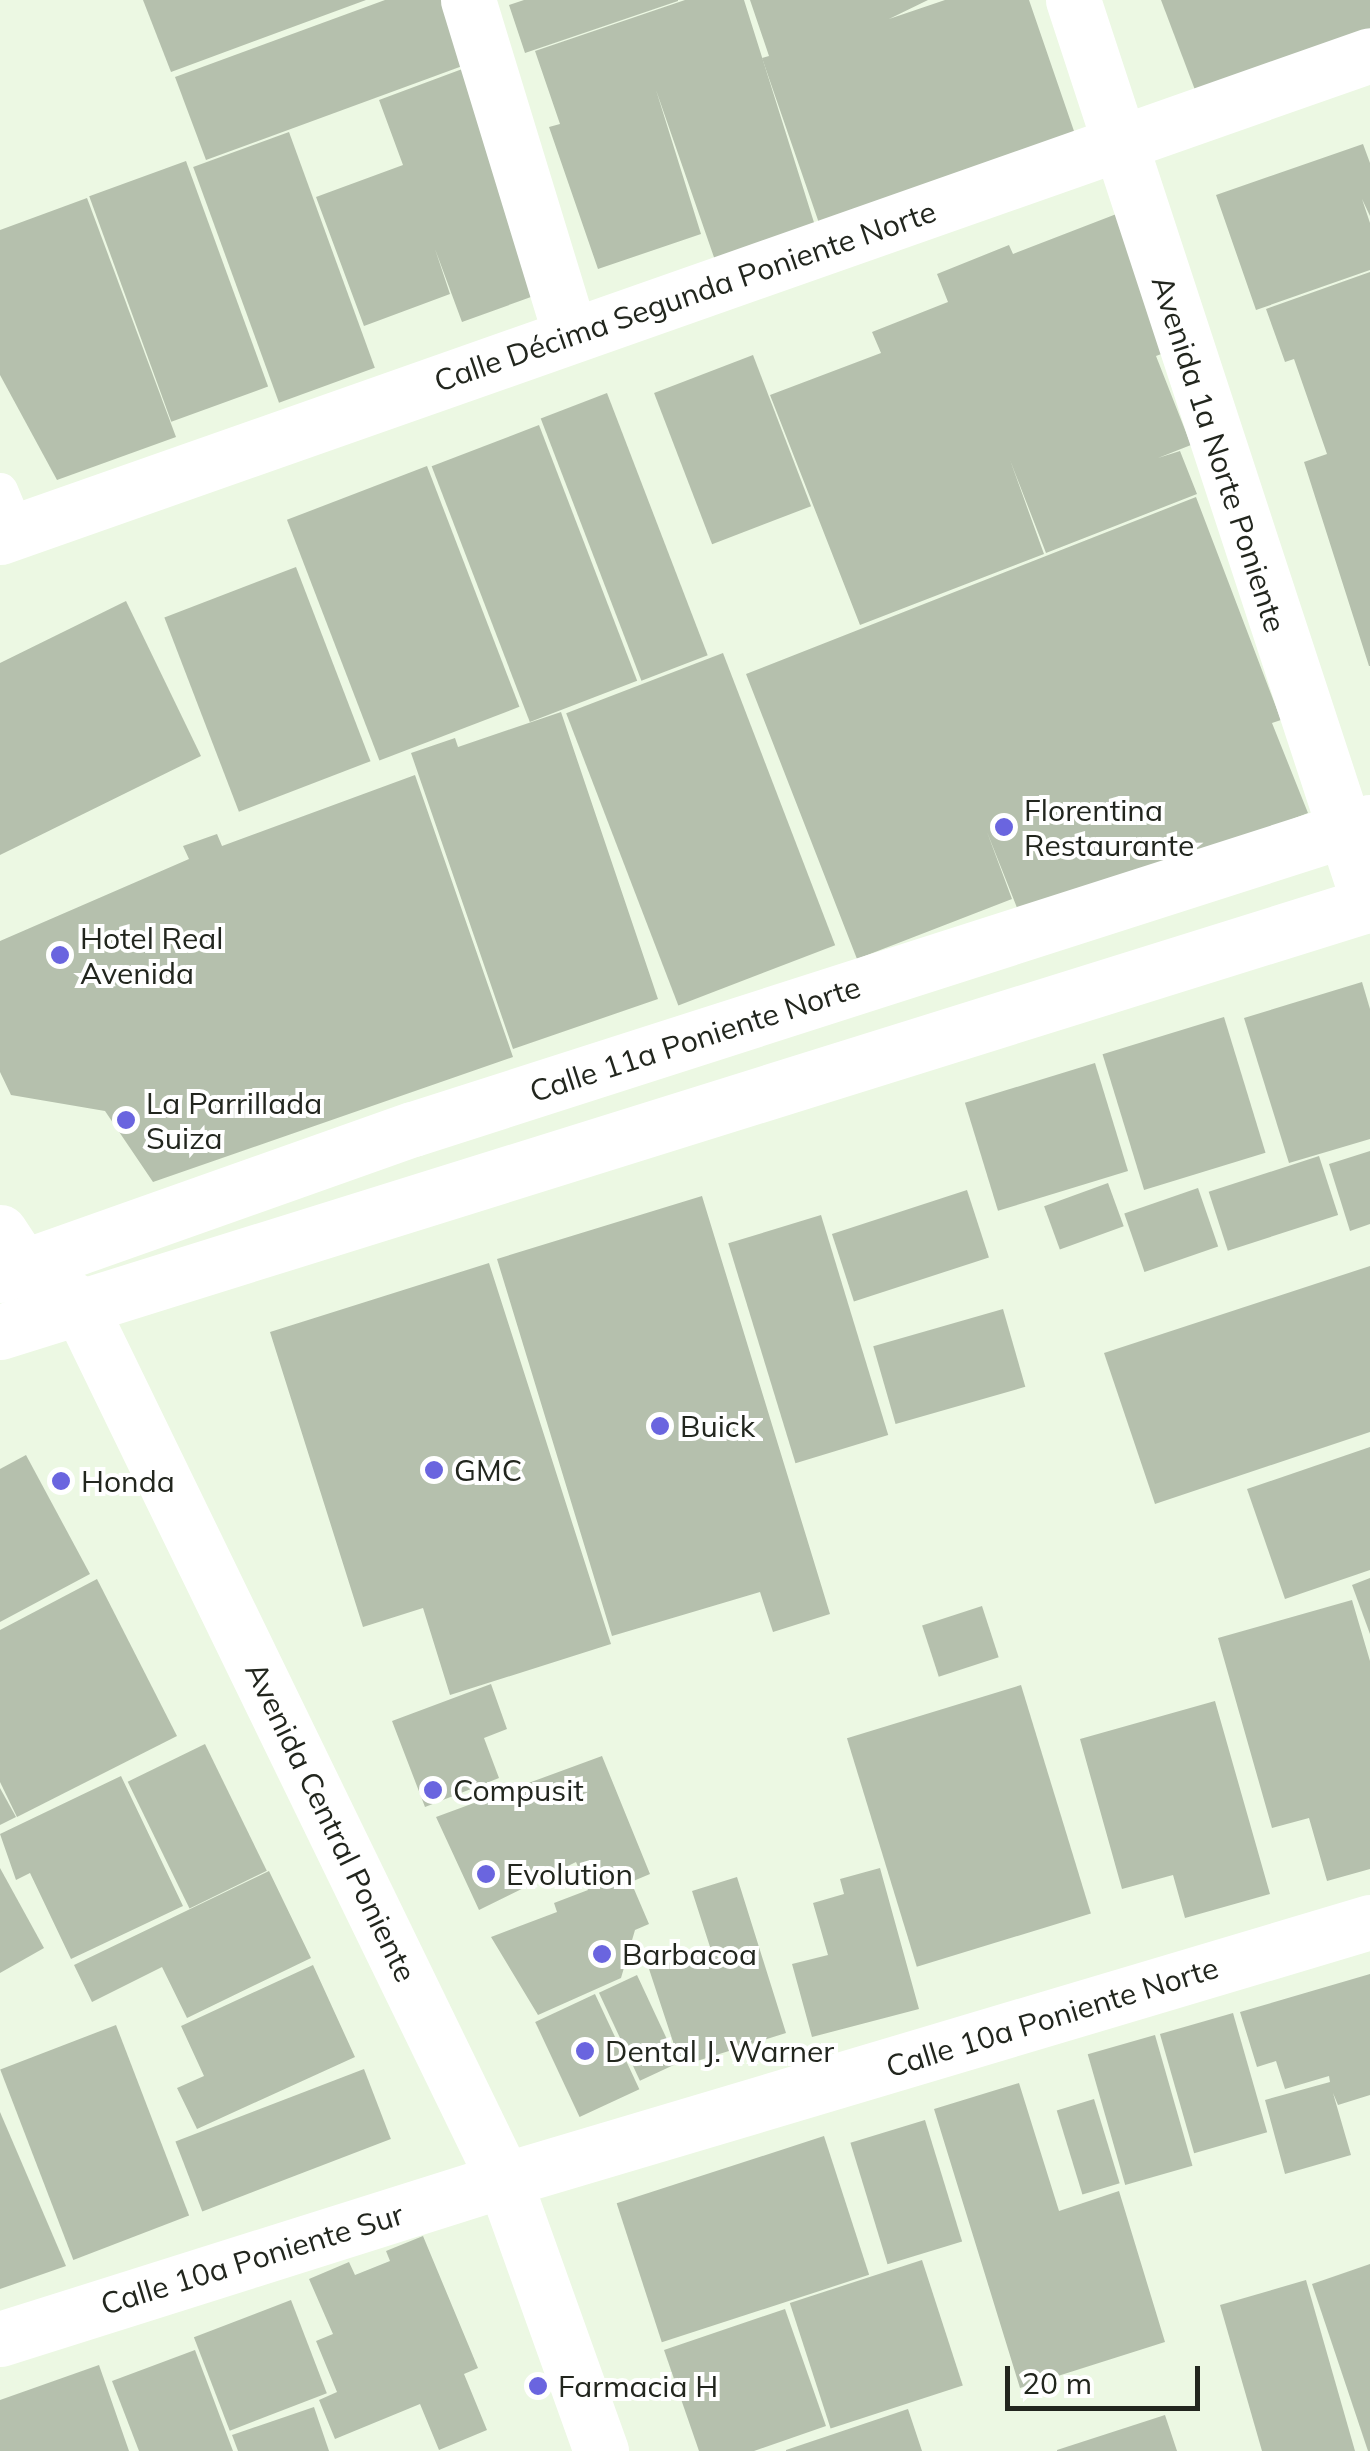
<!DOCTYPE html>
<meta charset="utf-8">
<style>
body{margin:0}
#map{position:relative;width:1370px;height:2451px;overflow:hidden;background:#ecf8e3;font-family:Mulish,sans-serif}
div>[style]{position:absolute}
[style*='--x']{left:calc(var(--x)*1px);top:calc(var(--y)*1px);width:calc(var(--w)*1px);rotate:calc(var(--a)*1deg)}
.building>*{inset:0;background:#b5c0ad;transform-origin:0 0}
.service>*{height:35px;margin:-17.5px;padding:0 17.5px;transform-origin:17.5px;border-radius:17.5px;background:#fff}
.minor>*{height:55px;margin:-27.5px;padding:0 27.5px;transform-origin:27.5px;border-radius:27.5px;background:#fff}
.tertiary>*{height:55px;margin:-27.5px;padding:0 27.5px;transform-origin:27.5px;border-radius:27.5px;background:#fff}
.secondary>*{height:55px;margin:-27.5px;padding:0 27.5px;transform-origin:27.5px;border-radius:27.5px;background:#fff}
.primary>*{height:55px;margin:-27.5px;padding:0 27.5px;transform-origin:27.5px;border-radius:27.5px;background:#fff}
.dots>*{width:28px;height:28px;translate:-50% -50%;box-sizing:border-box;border:5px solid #fff;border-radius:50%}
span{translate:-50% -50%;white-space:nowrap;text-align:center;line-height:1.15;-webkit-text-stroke:8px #fff;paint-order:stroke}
.street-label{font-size:30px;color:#22261e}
.poi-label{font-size:30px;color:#22261e}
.left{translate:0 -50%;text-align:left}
.scale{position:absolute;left:1005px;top:2366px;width:195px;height:45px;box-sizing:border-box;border:5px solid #22261e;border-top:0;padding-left:12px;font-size:30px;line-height:35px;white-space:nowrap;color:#22261e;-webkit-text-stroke:8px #fff;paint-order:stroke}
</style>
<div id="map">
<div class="building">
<div style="clip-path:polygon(143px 0,366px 0,171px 72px)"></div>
<div style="clip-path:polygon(385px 0,453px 0,476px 61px,206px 160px,175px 77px)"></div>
<div style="clip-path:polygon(524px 0,678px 0,678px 1px,525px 53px,509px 5px)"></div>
<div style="clip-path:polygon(685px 0,744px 0,817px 232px,717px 266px,656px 90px,701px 234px,598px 269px,549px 127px,560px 124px,535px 51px)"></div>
<div style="clip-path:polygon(750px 0,928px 0,889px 19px,945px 0,1029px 0,1075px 134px,820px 226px,762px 58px,769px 56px)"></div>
<div style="clip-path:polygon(1161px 0,1370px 0,1370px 30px,1195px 90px)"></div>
<div style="clip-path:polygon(473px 65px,556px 288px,462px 322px,435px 249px,450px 294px,364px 326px,316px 197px,403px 165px,379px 100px)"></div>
<div style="left:289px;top:132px;width:251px;height:102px;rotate:70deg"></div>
<div style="clip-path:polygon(1363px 144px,1370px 163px,1370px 216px,1362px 199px,1370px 223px,1370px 270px,1256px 310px,1216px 195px)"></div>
<div style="left:186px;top:161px;width:240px;height:103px;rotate:70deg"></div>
<div style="clip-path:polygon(87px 198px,176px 437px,57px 480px,0 375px,0 230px)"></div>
<div style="clip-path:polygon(1119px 213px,1172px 350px,1156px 356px,1191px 445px,1158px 458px,1180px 451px,1197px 494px,1046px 553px,1010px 460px,1044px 554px,860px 625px,770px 395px,881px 353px,872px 332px,948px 302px,937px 274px,1009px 245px,1013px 254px)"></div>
<div style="clip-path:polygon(1370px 272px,1370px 666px,1369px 666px,1304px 462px,1327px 454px,1294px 359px,1285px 362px,1266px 309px)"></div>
<div style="left:753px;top:355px;width:162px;height:106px;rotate:69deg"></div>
<div style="left:607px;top:393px;width:281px;height:71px;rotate:69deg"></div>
<div style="left:539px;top:425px;width:274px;height:115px;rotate:69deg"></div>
<div style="left:427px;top:466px;width:258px;height:150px;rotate:69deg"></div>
<div style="clip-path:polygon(1196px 497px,1281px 720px,1272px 723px,1308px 813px,1023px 923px,987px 832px,1012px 899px,857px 959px,746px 674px)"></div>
<div style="left:296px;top:567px;width:208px;height:141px;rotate:69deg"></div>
<div style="clip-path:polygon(126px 601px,201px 756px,0 855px,0 663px)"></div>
<div style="left:723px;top:653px;width:313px;height:168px;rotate:69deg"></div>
<div style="clip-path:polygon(561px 712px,658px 999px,513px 1049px,411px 753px,455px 738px,458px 747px)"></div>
<div style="clip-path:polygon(415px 775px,513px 1057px,153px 1182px,105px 1111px,11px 1095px,0 1072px,0 941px,189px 859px,183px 846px,217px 834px,222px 846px)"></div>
<div style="clip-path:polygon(1362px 982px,1370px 1009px,1370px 1139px,1289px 1163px,1244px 1018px)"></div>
<div style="left:1224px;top:1017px;width:142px;height:127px;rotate:73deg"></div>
<div style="left:1095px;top:1063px;width:113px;height:136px;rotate:73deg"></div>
<div style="clip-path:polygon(1370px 1151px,1370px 1224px,1350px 1231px,1329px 1164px)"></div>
<div style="left:1319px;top:1156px;width:62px;height:116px;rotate:72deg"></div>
<div style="left:1108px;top:1183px;width:46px;height:68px;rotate:70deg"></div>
<div style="left:1198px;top:1188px;width:62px;height:78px;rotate:71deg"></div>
<div style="left:967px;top:1190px;width:71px;height:142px;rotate:72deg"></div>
<div style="clip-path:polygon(702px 1196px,830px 1614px,773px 1632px,760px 1592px,612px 1636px,497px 1259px)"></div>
<div style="left:821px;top:1215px;width:230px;height:97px;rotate:73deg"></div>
<div style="clip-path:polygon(489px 1263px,611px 1644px,450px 1695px,423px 1608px,363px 1627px,270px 1332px)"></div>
<div style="clip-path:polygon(1370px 1266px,1370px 1432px,1155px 1504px,1104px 1353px)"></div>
<div style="left:1003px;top:1309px;width:81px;height:135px;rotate:74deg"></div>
<div style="clip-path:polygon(1370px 1447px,1370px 1570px,1285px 1599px,1247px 1489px)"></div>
<div style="clip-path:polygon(26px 1455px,90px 1574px,0 1622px,0 1469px)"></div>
<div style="clip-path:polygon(1370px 1578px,1370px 1634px,1352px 1585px)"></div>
<div style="clip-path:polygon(97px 1579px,177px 1736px,17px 1817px,0 1782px,0 1630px)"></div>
<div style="clip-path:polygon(1352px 1600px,1370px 1661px,1370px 1869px,1327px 1881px,1309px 1818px,1272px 1828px,1218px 1638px)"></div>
<div style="left:982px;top:1606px;width:54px;height:63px;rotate:72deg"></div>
<div style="clip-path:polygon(491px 1684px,507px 1729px,484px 1738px,499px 1778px,425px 1807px,392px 1721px)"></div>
<div style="left:1021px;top:1685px;width:239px;height:182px;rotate:73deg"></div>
<div style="clip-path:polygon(1215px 1701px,1270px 1894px,1185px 1918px,1173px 1875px,1122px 1889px,1080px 1739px)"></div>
<div style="left:205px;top:1744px;width:141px;height:86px;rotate:64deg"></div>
<div style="clip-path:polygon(602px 1756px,650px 1874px,631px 1882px,649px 1924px,635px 1930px,621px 1978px,538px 2015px,491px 1937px,557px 1912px,554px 1903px,588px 1890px,576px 1862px,479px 1910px,436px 1817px)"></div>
<div style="clip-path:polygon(121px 1776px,183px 1906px,71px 1959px,30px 1873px,16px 1880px,0 1834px)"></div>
<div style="clip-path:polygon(0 1788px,16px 1817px,0 1825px)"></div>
<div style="clip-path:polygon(0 1868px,44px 1948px,0 1973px)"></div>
<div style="clip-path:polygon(880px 1868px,919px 2009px,812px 2037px,792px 1964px,828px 1955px,813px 1903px,844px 1894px,840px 1879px)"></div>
<div style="clip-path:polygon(269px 1871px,311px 1958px,187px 2018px,162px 1967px,92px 2002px,74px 1965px)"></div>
<div style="clip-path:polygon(737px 1877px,786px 2033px,681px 2066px,649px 1969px,711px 1950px,692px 1891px)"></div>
<div style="clip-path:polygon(313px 1965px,355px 2057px,197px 2129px,177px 2088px,204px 2076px,181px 2026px)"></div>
<div style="clip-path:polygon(1370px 1974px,1370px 2095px,1338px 2105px,1333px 2093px,1351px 2155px,1285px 2174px,1265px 2100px,1330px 2082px,1329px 2076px,1285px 2089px,1276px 2061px,1257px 2067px,1240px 2012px)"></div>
<div style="left:637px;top:1975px;width:97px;height:42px;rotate:65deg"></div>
<div style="left:595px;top:1994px;width:105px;height:66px;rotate:65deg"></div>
<div style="left:1233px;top:2013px;width:124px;height:76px;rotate:74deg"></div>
<div style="left:116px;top:2025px;width:204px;height:124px;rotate:69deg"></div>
<div style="left:1155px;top:2035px;width:136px;height:70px;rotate:74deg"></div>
<div style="left:364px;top:2069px;width:75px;height:202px;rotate:69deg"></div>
<div style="clip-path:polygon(1019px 2083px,1059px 2211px,1119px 2191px,1165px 2342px,1020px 2388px,934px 2109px)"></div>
<div style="left:1094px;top:2099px;width:88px;height:39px;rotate:73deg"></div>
<div style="clip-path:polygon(0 2112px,66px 2266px,0 2289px)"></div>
<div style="left:925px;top:2120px;width:127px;height:78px;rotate:73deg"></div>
<div style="left:824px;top:2136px;width:146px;height:218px;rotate:72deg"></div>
<div style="clip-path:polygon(423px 2236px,478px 2368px,464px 2374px,487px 2430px,439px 2450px,420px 2404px,335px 2439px,319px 2400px,337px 2392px,316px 2341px,333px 2334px,309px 2279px,349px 2262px,355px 2275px,390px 2261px,386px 2251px)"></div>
<div style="left:922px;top:2260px;width:132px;height:139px;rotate:72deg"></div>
<div style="clip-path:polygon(1370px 2264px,1370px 2451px,1368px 2451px,1312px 2284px)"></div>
<div style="clip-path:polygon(1306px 2280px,1355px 2451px,1262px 2451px,1220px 2305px)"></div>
<div style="left:291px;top:2300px;width:100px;height:104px;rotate:69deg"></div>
<div style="clip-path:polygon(785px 2309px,826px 2426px,754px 2451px,699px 2451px,664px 2350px)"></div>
<div style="clip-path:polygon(195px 2350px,233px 2451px,139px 2451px,112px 2381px)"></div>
<div style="clip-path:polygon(99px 2365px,129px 2451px,0 2451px,0 2400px)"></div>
<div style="clip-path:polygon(314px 2407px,329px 2451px,238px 2451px,232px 2435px)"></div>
<div style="clip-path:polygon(908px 2409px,922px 2451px,786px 2451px,786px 2450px)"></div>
<div style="clip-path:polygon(1165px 2415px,1177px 2451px,1057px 2451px,1057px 2450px)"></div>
</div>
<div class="service">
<div style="--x:0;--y:490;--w:44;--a:67.5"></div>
</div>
<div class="minor">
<div style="--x:468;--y:0;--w:351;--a:73"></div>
<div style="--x:1073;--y:0;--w:953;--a:71.85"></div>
<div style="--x:0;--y:2339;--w:528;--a:-17.51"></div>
<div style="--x:504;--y:2180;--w:904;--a:-16.59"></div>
</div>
<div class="tertiary">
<div style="--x:0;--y:537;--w:1452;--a:-19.38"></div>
</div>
<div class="secondary">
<div style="--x:0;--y:1275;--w:438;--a:-19.5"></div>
<div style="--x:413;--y:1129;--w:1005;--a:-17.79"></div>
<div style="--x:0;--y:1332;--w:1435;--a:-17.35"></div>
</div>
<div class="primary">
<div style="--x:0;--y:1232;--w:42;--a:56.7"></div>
<div style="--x:23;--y:1267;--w:66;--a:33.2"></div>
<div style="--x:78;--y:1303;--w:975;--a:64.09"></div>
<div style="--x:504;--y:2180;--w:288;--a:70.3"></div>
</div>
<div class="dots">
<div style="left:1004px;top:827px;background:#6a65df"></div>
<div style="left:60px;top:955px;background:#6a65df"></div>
<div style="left:126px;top:1120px;background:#6a65df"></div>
<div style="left:660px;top:1426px;background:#6a65df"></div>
<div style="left:434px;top:1470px;background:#6a65df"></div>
<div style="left:61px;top:1481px;background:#6a65df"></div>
<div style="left:433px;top:1790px;background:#6a65df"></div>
<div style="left:486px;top:1874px;background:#6a65df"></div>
<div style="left:602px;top:1954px;background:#6a65df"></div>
<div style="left:585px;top:2051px;background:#6a65df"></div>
<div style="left:538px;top:2386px;background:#6a65df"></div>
</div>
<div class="street-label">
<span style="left:685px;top:296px;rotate:-19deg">Calle Décima Segunda Poniente Norte</span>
<span style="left:1219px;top:454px;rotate:72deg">Avenida 1a Norte Poniente</span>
<span style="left:695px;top:1039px;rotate:-18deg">Calle 11a Poniente Norte</span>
<span style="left:331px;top:1822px;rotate:64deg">Avenida Central Poniente</span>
<span style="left:1052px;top:2017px;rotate:-17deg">Calle 10a Poniente Norte</span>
<span style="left:252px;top:2259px;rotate:-17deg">Calle 10a Poniente Sur</span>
</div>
<div class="poi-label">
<span class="left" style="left:1024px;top:827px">Florentina<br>Restaurante</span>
<span class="left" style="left:80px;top:955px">Hotel Real<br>Avenida</span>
<span class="left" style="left:146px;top:1120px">La Parrillada<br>Suiza</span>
<span class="left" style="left:680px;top:1426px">Buick</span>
<span class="left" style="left:454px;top:1470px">GMC</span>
<span class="left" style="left:81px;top:1481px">Honda</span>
<span class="left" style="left:453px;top:1790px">Compusit</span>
<span class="left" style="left:506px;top:1874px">Evolution</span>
<span class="left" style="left:622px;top:1954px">Barbacoa</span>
<span class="left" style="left:605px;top:2051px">Dental J. Warner</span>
<span class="left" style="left:558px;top:2386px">Farmacia H</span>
</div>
<div class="scale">20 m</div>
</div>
